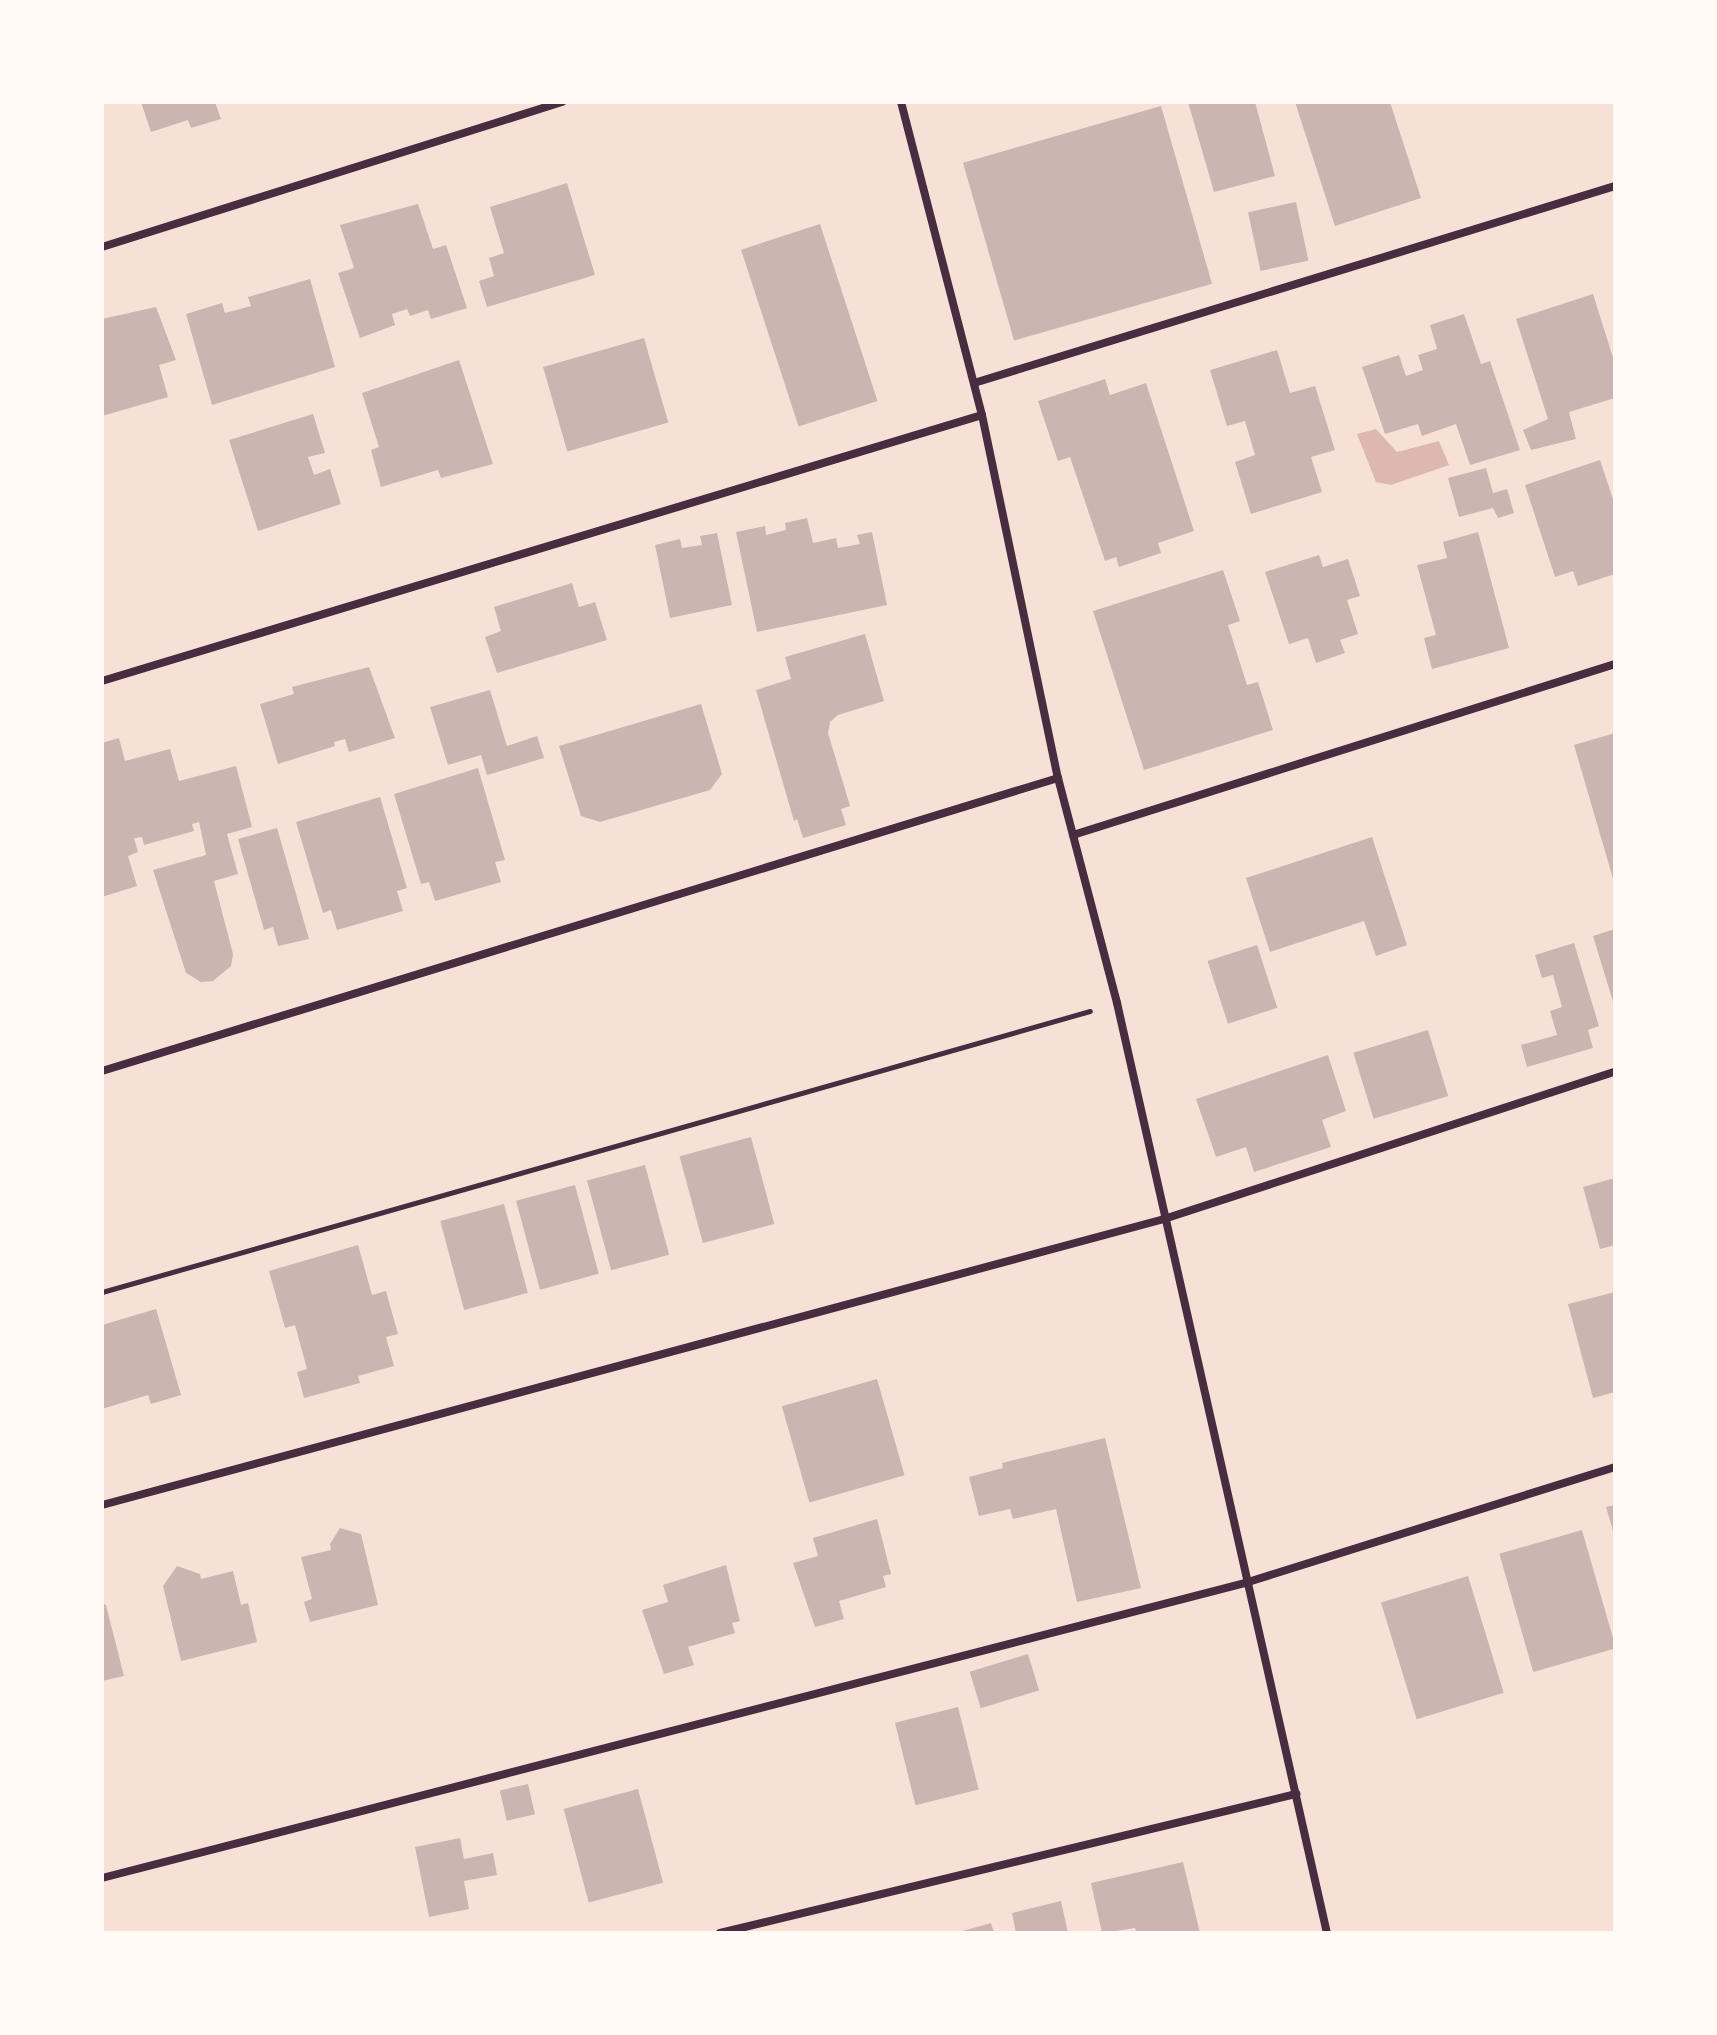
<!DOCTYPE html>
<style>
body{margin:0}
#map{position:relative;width:1717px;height:2035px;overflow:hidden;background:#f7e1d7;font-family:Cabin,sans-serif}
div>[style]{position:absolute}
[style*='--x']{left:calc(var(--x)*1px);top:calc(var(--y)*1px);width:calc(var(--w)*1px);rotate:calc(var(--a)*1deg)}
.water>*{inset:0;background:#dcb8b0}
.building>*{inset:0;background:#ccb4b1;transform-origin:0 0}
.path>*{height:5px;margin:-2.5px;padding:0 2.5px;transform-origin:2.5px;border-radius:2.5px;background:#4a2c40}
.minor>*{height:8px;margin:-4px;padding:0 4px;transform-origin:4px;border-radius:4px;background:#4a2c40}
span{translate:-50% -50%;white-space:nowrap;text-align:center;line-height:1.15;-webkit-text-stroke:8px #fffaf5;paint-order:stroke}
.frame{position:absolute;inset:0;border:104px solid #fffaf5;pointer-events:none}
</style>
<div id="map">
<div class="water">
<div style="clip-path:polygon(1376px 429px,1397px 452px,1439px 441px,1449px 465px,1391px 485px,1376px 482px,1357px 434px)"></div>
</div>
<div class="building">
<div style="clip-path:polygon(141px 102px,215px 102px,221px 119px,191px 128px,188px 120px,151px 132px)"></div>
<div style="clip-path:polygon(1188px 102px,1255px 102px,1275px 176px,1214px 192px)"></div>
<div style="clip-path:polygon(1295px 102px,1390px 102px,1421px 198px,1335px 226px)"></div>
<div style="left:1161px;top:106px;width:185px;height:206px;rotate:74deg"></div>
<div style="clip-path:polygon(567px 183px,595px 275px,487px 307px,479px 281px,494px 276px,489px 258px,504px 253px,490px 207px)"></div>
<div style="left:1296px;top:202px;width:60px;height:49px;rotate:78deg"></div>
<div style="clip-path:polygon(418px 204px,433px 249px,446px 245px,467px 308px,431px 319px,428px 310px,410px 316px,407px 309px,392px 314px,395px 325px,360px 338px,338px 273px,354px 268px,340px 225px)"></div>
<div style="left:820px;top:224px;width:186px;height:83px;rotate:72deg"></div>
<div style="clip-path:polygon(310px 279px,335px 367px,212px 405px,186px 314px,222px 303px,225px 313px,251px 306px,248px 297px)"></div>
<div style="clip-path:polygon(1593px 294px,1615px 364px,1615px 398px,1569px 412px,1576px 439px,1531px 450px,1523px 430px,1548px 419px,1516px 319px)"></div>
<div style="clip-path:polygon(156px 307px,176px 360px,159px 365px,168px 397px,102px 416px,102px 319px)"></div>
<div style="clip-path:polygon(1464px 314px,1481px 364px,1490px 361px,1520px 450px,1470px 465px,1456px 424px,1422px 436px,1418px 424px,1385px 434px,1362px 367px,1399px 355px,1406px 376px,1423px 370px,1418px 355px,1437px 349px,1430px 325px)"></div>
<div style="left:644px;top:338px;width:88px;height:105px;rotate:74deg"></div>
<div style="clip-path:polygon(1277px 350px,1290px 393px,1315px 386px,1335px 450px,1311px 457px,1322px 492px,1251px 514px,1235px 462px,1255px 455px,1245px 421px,1227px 426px,1210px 370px)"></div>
<div style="clip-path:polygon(459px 360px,493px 464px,441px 478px,438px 470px,381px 487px,371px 450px,379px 447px,362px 393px)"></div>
<div style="clip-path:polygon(1105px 379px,1110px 395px,1146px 383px,1194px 531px,1158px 543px,1161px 553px,1119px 567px,1116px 557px,1105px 561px,1070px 457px,1058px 461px,1038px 401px)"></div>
<div style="clip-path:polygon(313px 414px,325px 453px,308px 457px,314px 475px,330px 469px,341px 504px,258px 531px,229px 440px)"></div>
<div style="clip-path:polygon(1600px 460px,1615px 505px,1615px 574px,1578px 586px,1573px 571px,1555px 577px,1525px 485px)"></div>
<div style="clip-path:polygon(1486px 468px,1493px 493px,1507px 489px,1514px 513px,1498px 518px,1493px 508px,1459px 517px,1448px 478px)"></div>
<div style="clip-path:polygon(807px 518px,813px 543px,836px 538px,838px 548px,860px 544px,857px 535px,872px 532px,887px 605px,757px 632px,736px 532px,765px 526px,766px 535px,786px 530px,785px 523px)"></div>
<div style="clip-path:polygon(1478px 532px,1509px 648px,1432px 669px,1424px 638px,1436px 635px,1417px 565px,1447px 558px,1443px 542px)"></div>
<div style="clip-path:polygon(717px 533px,732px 605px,670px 618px,655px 545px,680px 539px,682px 548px,702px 545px,700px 536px)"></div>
<div style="clip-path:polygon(1319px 555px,1323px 567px,1348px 559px,1360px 596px,1347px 600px,1358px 634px,1340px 640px,1345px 653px,1316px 663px,1308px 638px,1289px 644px,1265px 572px)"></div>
<div style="clip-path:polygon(1223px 570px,1240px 621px,1228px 625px,1247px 685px,1258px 682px,1273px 730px,1144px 770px,1093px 611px)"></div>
<div style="clip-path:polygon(572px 583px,579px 607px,595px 602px,607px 640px,497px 673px,485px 637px,501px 631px,494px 607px)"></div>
<div style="clip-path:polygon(865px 634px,884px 701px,838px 715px,830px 722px,828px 733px,850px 806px,841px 809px,846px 825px,803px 838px,797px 819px,794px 821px,756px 690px,791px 679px,785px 657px)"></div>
<div style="clip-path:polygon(369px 667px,395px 738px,349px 752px,345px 739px,334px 742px,335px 746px,278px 764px,260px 704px,294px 694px,292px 687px)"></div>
<div style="clip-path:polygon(490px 690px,507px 746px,537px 736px,544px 758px,487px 775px,481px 755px,448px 765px,430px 707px)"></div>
<div style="clip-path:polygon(701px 704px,722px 774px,710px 790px,600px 822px,581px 816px,559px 746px)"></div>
<div style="clip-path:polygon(1615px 733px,1615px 882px,1614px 882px,1574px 745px)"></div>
<div style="clip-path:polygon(119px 738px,125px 761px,170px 749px,179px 781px,236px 766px,252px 827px,227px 834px,238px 874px,214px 881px,233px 954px,231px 966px,213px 981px,201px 982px,186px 973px,153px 870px,206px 855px,199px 822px,192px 824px,194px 831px,144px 845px,142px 837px,134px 838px,138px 852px,128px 856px,137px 886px,102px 897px,102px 743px)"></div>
<div style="clip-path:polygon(478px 768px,505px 860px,495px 862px,501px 882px,435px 901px,429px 882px,421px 884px,394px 794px)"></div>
<div style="clip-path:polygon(380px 797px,407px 888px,397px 891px,403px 911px,337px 930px,331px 910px,323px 913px,296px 822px)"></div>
<div style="clip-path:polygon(277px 828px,309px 939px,278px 946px,273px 927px,264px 930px,238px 839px)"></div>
<div style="clip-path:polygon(1372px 837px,1407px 945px,1376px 956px,1364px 921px,1270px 952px,1246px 878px)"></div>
<div style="clip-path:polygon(1615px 929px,1615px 1005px,1614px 1005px,1593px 936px)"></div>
<div style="clip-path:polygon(1574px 943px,1599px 1026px,1588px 1030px,1593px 1048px,1527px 1067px,1521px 1045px,1557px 1035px,1550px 1011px,1562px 1007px,1553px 975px,1542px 978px,1535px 955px)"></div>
<div style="left:1257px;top:945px;width:66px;height:52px;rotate:72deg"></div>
<div style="left:1428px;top:1030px;width:69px;height:78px;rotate:73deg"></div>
<div style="clip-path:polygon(1328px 1055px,1346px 1111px,1322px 1120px,1331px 1147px,1254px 1172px,1246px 1147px,1216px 1157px,1196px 1099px)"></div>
<div style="left:751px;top:1137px;width:90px;height:74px;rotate:75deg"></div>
<div style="left:645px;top:1165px;width:93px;height:60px;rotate:75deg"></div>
<div style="clip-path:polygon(1615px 1178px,1615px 1245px,1600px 1249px,1583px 1187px)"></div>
<div style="left:575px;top:1185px;width:92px;height:61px;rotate:75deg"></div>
<div style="left:504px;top:1204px;width:92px;height:66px;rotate:75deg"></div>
<div style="clip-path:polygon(358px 1245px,372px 1295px,386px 1291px,398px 1334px,386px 1337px,394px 1366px,358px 1376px,360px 1383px,304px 1398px,297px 1372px,307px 1369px,295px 1325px,285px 1328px,269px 1271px)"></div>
<div style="clip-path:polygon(1615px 1292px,1615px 1392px,1593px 1398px,1568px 1304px)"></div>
<div style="clip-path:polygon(156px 1309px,181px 1395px,151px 1404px,148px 1395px,102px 1409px,102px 1325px)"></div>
<div style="left:877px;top:1379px;width:100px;height:99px;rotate:74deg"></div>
<div style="clip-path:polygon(1105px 1438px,1141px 1588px,1077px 1602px,1056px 1509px,1013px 1519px,1010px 1509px,979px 1516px,969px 1477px,1003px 1468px,1002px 1463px)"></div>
<div style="clip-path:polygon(1615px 1505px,1615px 1534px,1614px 1534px,1606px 1507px)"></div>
<div style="clip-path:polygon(877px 1519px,891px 1574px,883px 1576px,886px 1587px,839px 1601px,844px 1619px,815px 1627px,793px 1563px,818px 1556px,813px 1538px)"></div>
<div style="clip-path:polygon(340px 1528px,361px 1534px,378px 1605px,310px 1622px,304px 1602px,312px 1599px,301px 1557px,331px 1550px,330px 1544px)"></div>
<div style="left:1582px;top:1530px;width:123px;height:86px;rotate:74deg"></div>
<div style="clip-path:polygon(726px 1565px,740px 1621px,732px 1623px,735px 1633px,688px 1647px,694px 1665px,664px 1674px,642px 1610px,668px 1602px,663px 1585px)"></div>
<div style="clip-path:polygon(177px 1566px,200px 1574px,201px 1579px,233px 1571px,241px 1605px,248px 1603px,257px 1642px,181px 1661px,163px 1586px)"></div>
<div style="left:1468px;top:1576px;width:122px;height:91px;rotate:73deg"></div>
<div style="clip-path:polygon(102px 1603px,106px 1605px,124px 1676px,102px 1681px)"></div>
<div style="left:1028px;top:1654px;width:38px;height:61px;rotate:73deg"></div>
<div style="left:958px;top:1707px;width:85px;height:65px;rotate:76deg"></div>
<div style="left:528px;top:1784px;width:31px;height:29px;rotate:77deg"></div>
<div style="left:638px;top:1789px;width:97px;height:77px;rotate:75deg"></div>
<div style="clip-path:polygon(460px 1838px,464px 1859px,493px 1853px,497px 1875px,464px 1881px,469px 1909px,429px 1917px,415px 1847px)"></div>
<div style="clip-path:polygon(1183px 1862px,1200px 1933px,1137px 1933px,1135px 1928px,1102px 1933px,1091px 1883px)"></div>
<div style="clip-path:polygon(1061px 1901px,1068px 1933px,1016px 1933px,1012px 1913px)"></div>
<div style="clip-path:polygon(991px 1923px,994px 1933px,959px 1933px,959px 1932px)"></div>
</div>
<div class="path">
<div style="--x:102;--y:1292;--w:1027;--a:-15.88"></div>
</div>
<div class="minor">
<div style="--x:901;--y:102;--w:323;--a:75.5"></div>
<div style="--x:982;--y:415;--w:371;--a:78.2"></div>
<div style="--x:1058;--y:778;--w:233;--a:75.3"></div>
<div style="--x:1117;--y:1003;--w:953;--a:77.28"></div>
<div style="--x:102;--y:247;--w:483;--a:-17.5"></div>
<div style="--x:974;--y:383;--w:671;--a:-17.08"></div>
<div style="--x:102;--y:681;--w:919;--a:-16.82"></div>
<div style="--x:1073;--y:835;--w:568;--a:-17.51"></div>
<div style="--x:102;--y:1071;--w:1000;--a:-17.04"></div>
<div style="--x:102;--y:1505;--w:1100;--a:-15.07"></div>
<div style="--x:1164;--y:1219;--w:474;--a:-18.1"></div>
<div style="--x:102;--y:1878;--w:1180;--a:-14.47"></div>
<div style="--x:1245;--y:1583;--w:388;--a:-17.4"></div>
<div style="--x:720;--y:1933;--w:593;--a:-13.57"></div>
</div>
<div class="frame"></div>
</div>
